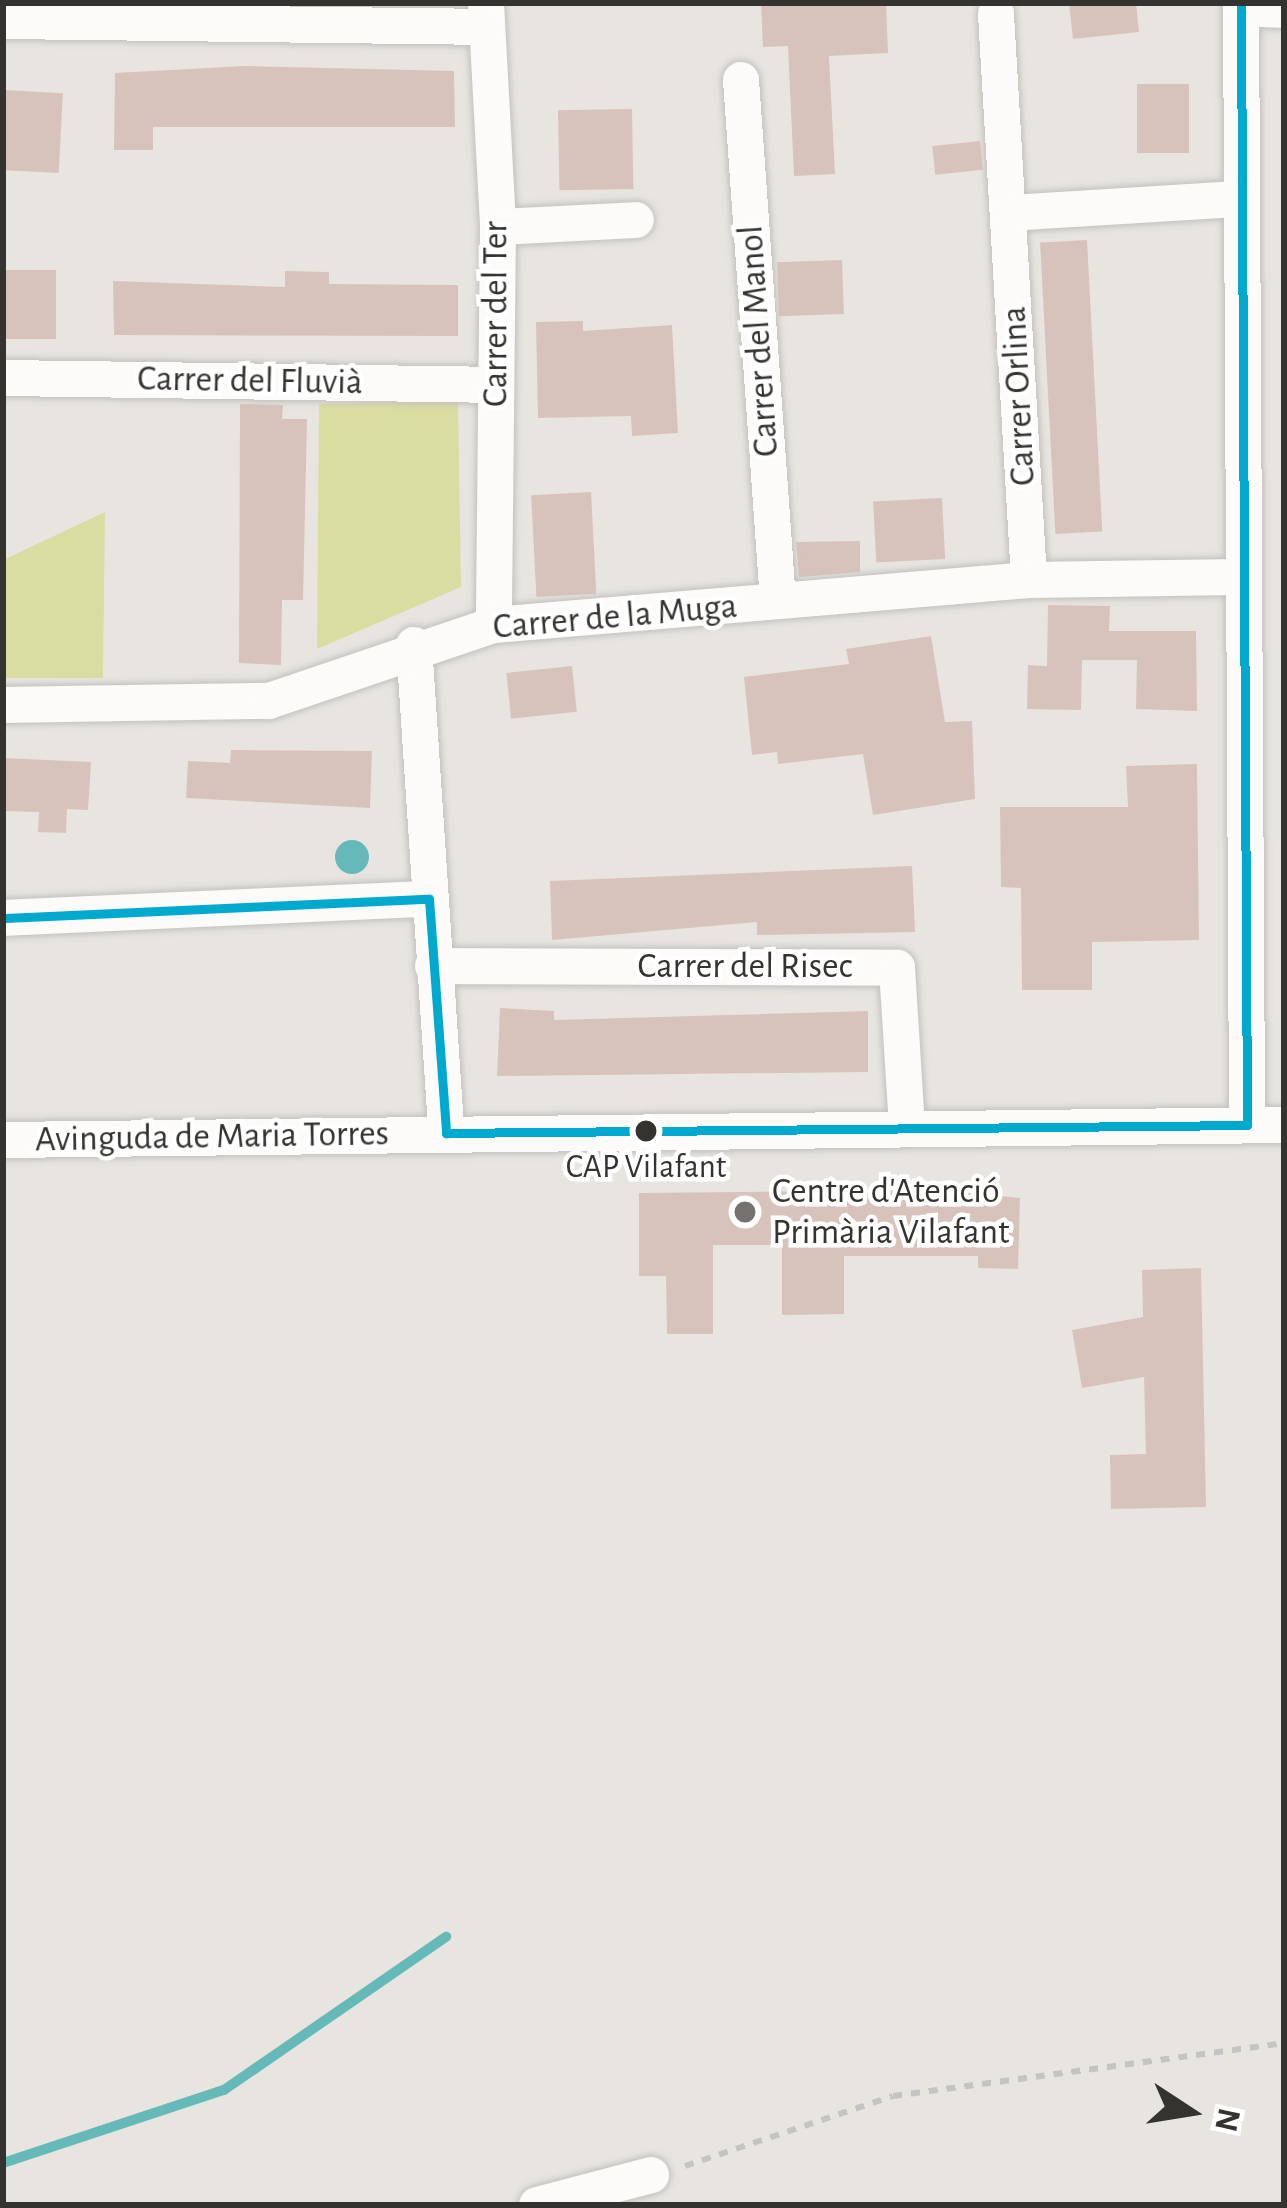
<!DOCTYPE html>
<meta charset="utf-8">
<style>
body{margin:0}
#map{position:relative;width:1287px;height:2208px;overflow:hidden;background:#e8e5e1;font-family:"Alegreya Sans",sans-serif}
div>[style]{position:absolute}
[style*='--x']{left:calc(var(--x)*1px);top:calc(var(--y)*1px);width:calc(var(--w)*1px);rotate:calc(var(--a)*1deg)}
.green>*{inset:0;background:#dadda2}
.water>*{inset:0;background:#65bab9}
.round{border-radius:50%}
.stream>*{height:10px;margin:-5px;padding:0 5px;transform-origin:5px;border-radius:5px;background:#65bab9}
.building>*{inset:0;background:#d8c3bc;transform-origin:0 0}
.path>*{height:6px;margin-top:-3px;transform-origin:0;background:repeating-linear-gradient(90deg,#c5c4c3 0 9px,transparent 0 18px)}
.roads{filter:drop-shadow(0 0 3px #c3c1bd) drop-shadow(0 0 3px #c3c1bd)}
.minor>*{height:36px;margin:-18px;padding:0 18px;transform-origin:18px;border-radius:18px;background:#fcfbfa}
.bus-1>*{height:9px;margin:-4.5px;padding:0 4.5px;transform-origin:4.5px;border-radius:4.5px;background:#00a9ce}
.dots>*{width:33px;height:33px;translate:-50% -50%;box-sizing:border-box;border:6px solid #fff;border-radius:50%}
span{translate:-50% -50%;white-space:nowrap;text-align:center;line-height:1.15;-webkit-text-stroke:9px #fff;paint-order:stroke}
.bus-label{font-size:33px;color:#353330}
.street-label{font-size:36px;color:#353330}
.poi-label{font-size:36px;color:#353330}
.left{translate:0 -50%;text-align:left}
.frame{position:absolute;inset:0;border:6px solid #353330;pointer-events:none}
.north{position:absolute;left:1131px;top:2052px;width:120px;height:120px;-webkit-text-stroke:9px #fff;paint-order:stroke;rotate:102deg;font-size:33px;font-weight:700;line-height:48px;text-align:center;color:#353330}
.north::after{content:'';display:block;margin:auto;width:42px;height:54px;background:#353330;clip-path:polygon(50% 0,100% 100%,50% 72%,0 100%)}
</style>
<div id="map">
<div class="green">
<div style="clip-path:polygon(458px 401px,461px 587px,317px 649px,319px 404px)"></div>
<div style="clip-path:polygon(105px 512px,103px 678px,3px 678px,3px 560px)"></div>
</div>
<div class="water">
<div class="round" style="left:335px;top:840px;width:34px;height:34px"></div>
</div>
<div class="stream">
<div style="--x:3;--y:2163;--w:233;--a:-18.3"></div>
<div style="--x:224;--y:2090;--w:270;--a:-34.6"></div>
</div>
<div class="building">
<div style="clip-path:polygon(761px 3px,886px 3px,888px 53px,829px 56px,835px 174px,794px 176px,788px 46px,763px 47px)"></div>
<div style="clip-path:polygon(1069px 3px,1136px 3px,1139px 32px,1073px 39px)"></div>
<div style="clip-path:polygon(244px 66px,454px 71px,455px 127px,153px 127px,153px 150px,114px 150px,115px 73px)"></div>
<div style="left:1137px;top:84px;width:52px;height:69px"></div>
<div style="left:3px;top:90px;width:60px;height:80px;rotate:3deg"></div>
<div style="left:632px;top:109px;width:80px;height:74px;rotate:89deg"></div>
<div style="left:980px;top:141px;width:29px;height:48px;rotate:84deg"></div>
<div style="left:1087px;top:240px;width:292px;height:47px;rotate:87deg"></div>
<div style="left:842px;top:260px;width:54px;height:65px;rotate:88deg"></div>
<div style="left:3px;top:270px;width:53px;height:69px"></div>
<div style="clip-path:polygon(285px 271px,329px 272px,329px 284px,458px 285px,458px 336px,114px 335px,113px 281px,285px 287px)"></div>
<div style="clip-path:polygon(583px 321px,583px 331px,672px 325px,678px 433px,632px 436px,631px 416px,538px 418px,536px 322px)"></div>
<div style="clip-path:polygon(240px 404px,283px 405px,282px 419px,307px 419px,303px 600px,282px 600px,281px 665px,239px 663px)"></div>
<div style="left:591px;top:492px;width:102px;height:60px;rotate:87deg"></div>
<div style="left:942px;top:498px;width:61px;height:69px;rotate:87deg"></div>
<div style="clip-path:polygon(860px 541px,860px 572px,799px 577px,796px 542px)"></div>
<div style="clip-path:polygon(1048px 605px,1110px 606px,1109px 631px,1196px 631px,1197px 711px,1136px 709px,1137px 660px,1082px 660px,1081px 710px,1027px 709px,1028px 665px,1047px 666px)"></div>
<div style="clip-path:polygon(931px 636px,945px 722px,972px 721px,975px 799px,873px 815px,863px 754px,778px 764px,777px 752px,752px 755px,744px 677px,849px 664px,846px 649px)"></div>
<div style="left:572px;top:666px;width:46px;height:66px;rotate:84deg"></div>
<div style="clip-path:polygon(231px 750px,372px 751px,370px 808px,186px 798px,188px 761px,230px 763px)"></div>
<div style="clip-path:polygon(3px 758px,91px 762px,88px 810px,67px 809px,66px 833px,38px 832px,39px 812px,3px 811px)"></div>
<div style="clip-path:polygon(1197px 764px,1199px 940px,1092px 942px,1092px 990px,1022px 990px,1021px 888px,1001px 887px,1000px 807px,1128px 807px,1126px 766px)"></div>
<div style="clip-path:polygon(912px 866px,915px 932px,757px 935px,757px 922px,552px 940px,550px 881px)"></div>
<div style="clip-path:polygon(500px 1008px,554px 1011px,554px 1020px,868px 1011px,868px 1072px,497px 1076px)"></div>
<div style="clip-path:polygon(942px 1190px,1020px 1198px,1018px 1269px,978px 1268px,978px 1256px,844px 1256px,844px 1314px,782px 1315px,782px 1245px,713px 1245px,713px 1334px,667px 1334px,666px 1276px,639px 1276px,639px 1193px)"></div>
<div style="clip-path:polygon(1201px 1268px,1206px 1507px,1111px 1509px,1110px 1455px,1146px 1454px,1144px 1377px,1082px 1388px,1072px 1330px,1143px 1317px,1142px 1270px)"></div>
</div>
<div class="path">
<div style="--x:685;--y:2166;--w:219;--a:-18.6"></div>
<div style="--x:893;--y:2096;--w:395;--a:-7.7"></div>
</div>
<div class="roads">
<div class="minor">
<div style="--x:486;--y:3;--w:224;--a:86.9"></div>
<div style="--x:498;--y:227;--w:398;--a:90.6"></div>
<div style="--x:1241;--y:3;--w:1122;--a:89.69"></div>
<div style="--x:1242;--y:8;--w:42;--a:2.7"></div>
<div style="--x:996;--y:14;--w:567;--a:86.66"></div>
<div style="--x:3;--y:21;--w:483;--a:0.7"></div>
<div style="--x:741;--y:80;--w:522;--a:85.94"></div>
<div style="--x:1009;--y:213;--w:231;--a:-3.5"></div>
<div style="--x:498;--y:227;--w:138;--a:-2.9"></div>
<div style="--x:3;--y:378;--w:493;--a:0.8"></div>
<div style="--x:414;--y:645;--w:489;--a:86.2"></div>
<div style="--x:3;--y:705;--w:266;--a:-0.9"></div>
<div style="--x:269;--y:701;--w:237;--a:-18.7"></div>
<div style="--x:494;--y:625;--w:537;--a:-4.81"></div>
<div style="--x:1029;--y:580;--w:209;--a:-0.8"></div>
<div style="--x:3;--y:918;--w:426;--a:-2.6"></div>
<div style="--x:433;--y:966;--w:464;--a:0.2"></div>
<div style="--x:897;--y:968;--w:159;--a:86.4"></div>
<div style="--x:3;--y:1140;--w:1281;--a:-0.67"></div>
<div style="--x:537;--y:2205;--w:118;--a:-14.7"></div>
</div>
</div>
<div class="bus-1">
<div style="--x:3;--y:918;--w:426;--a:-2.6"></div>
<div style="--x:429;--y:899;--w:235;--a:85.8"></div>
<div style="--x:446;--y:1133;--w:801;--a:-0.57"></div>
<div style="--x:1247;--y:1125;--w:1122;--a:-90.31"></div>
</div>
<div class="dots">
<div style="left:646px;top:1131px;background:#353330"></div>
<div style="left:745px;top:1212px;background:#74716e"></div>
</div>
<div class="bus-label">
<span style="left:646px;top:1168px">CAP Vilafant</span>
</div>
<div class="street-label">
<span style="left:496px;top:314px;rotate:-90deg">Carrer del Ter</span>
<span style="left:759px;top:341px;rotate:-94deg">Carrer del Manol</span>
<span style="left:250px;top:381px;rotate:1deg">Carrer del Fluvià</span>
<span style="left:1019px;top:396px;rotate:-93deg">Carrer Orlina</span>
<span style="left:615px;top:617px;rotate:-5deg">Carrer de la Muga</span>
<span style="left:745px;top:967px">Carrer del Risec</span>
<span style="left:212px;top:1137px;rotate:-1deg">Avinguda de Maria Torres</span>
</div>
<div class="poi-label">
<span class="left" style="left:772px;top:1212px">Centre d'Atenció<br>Primària Vilafant</span>
</div>
<div class="frame"></div>
<div class="north">N</div>
</div>
